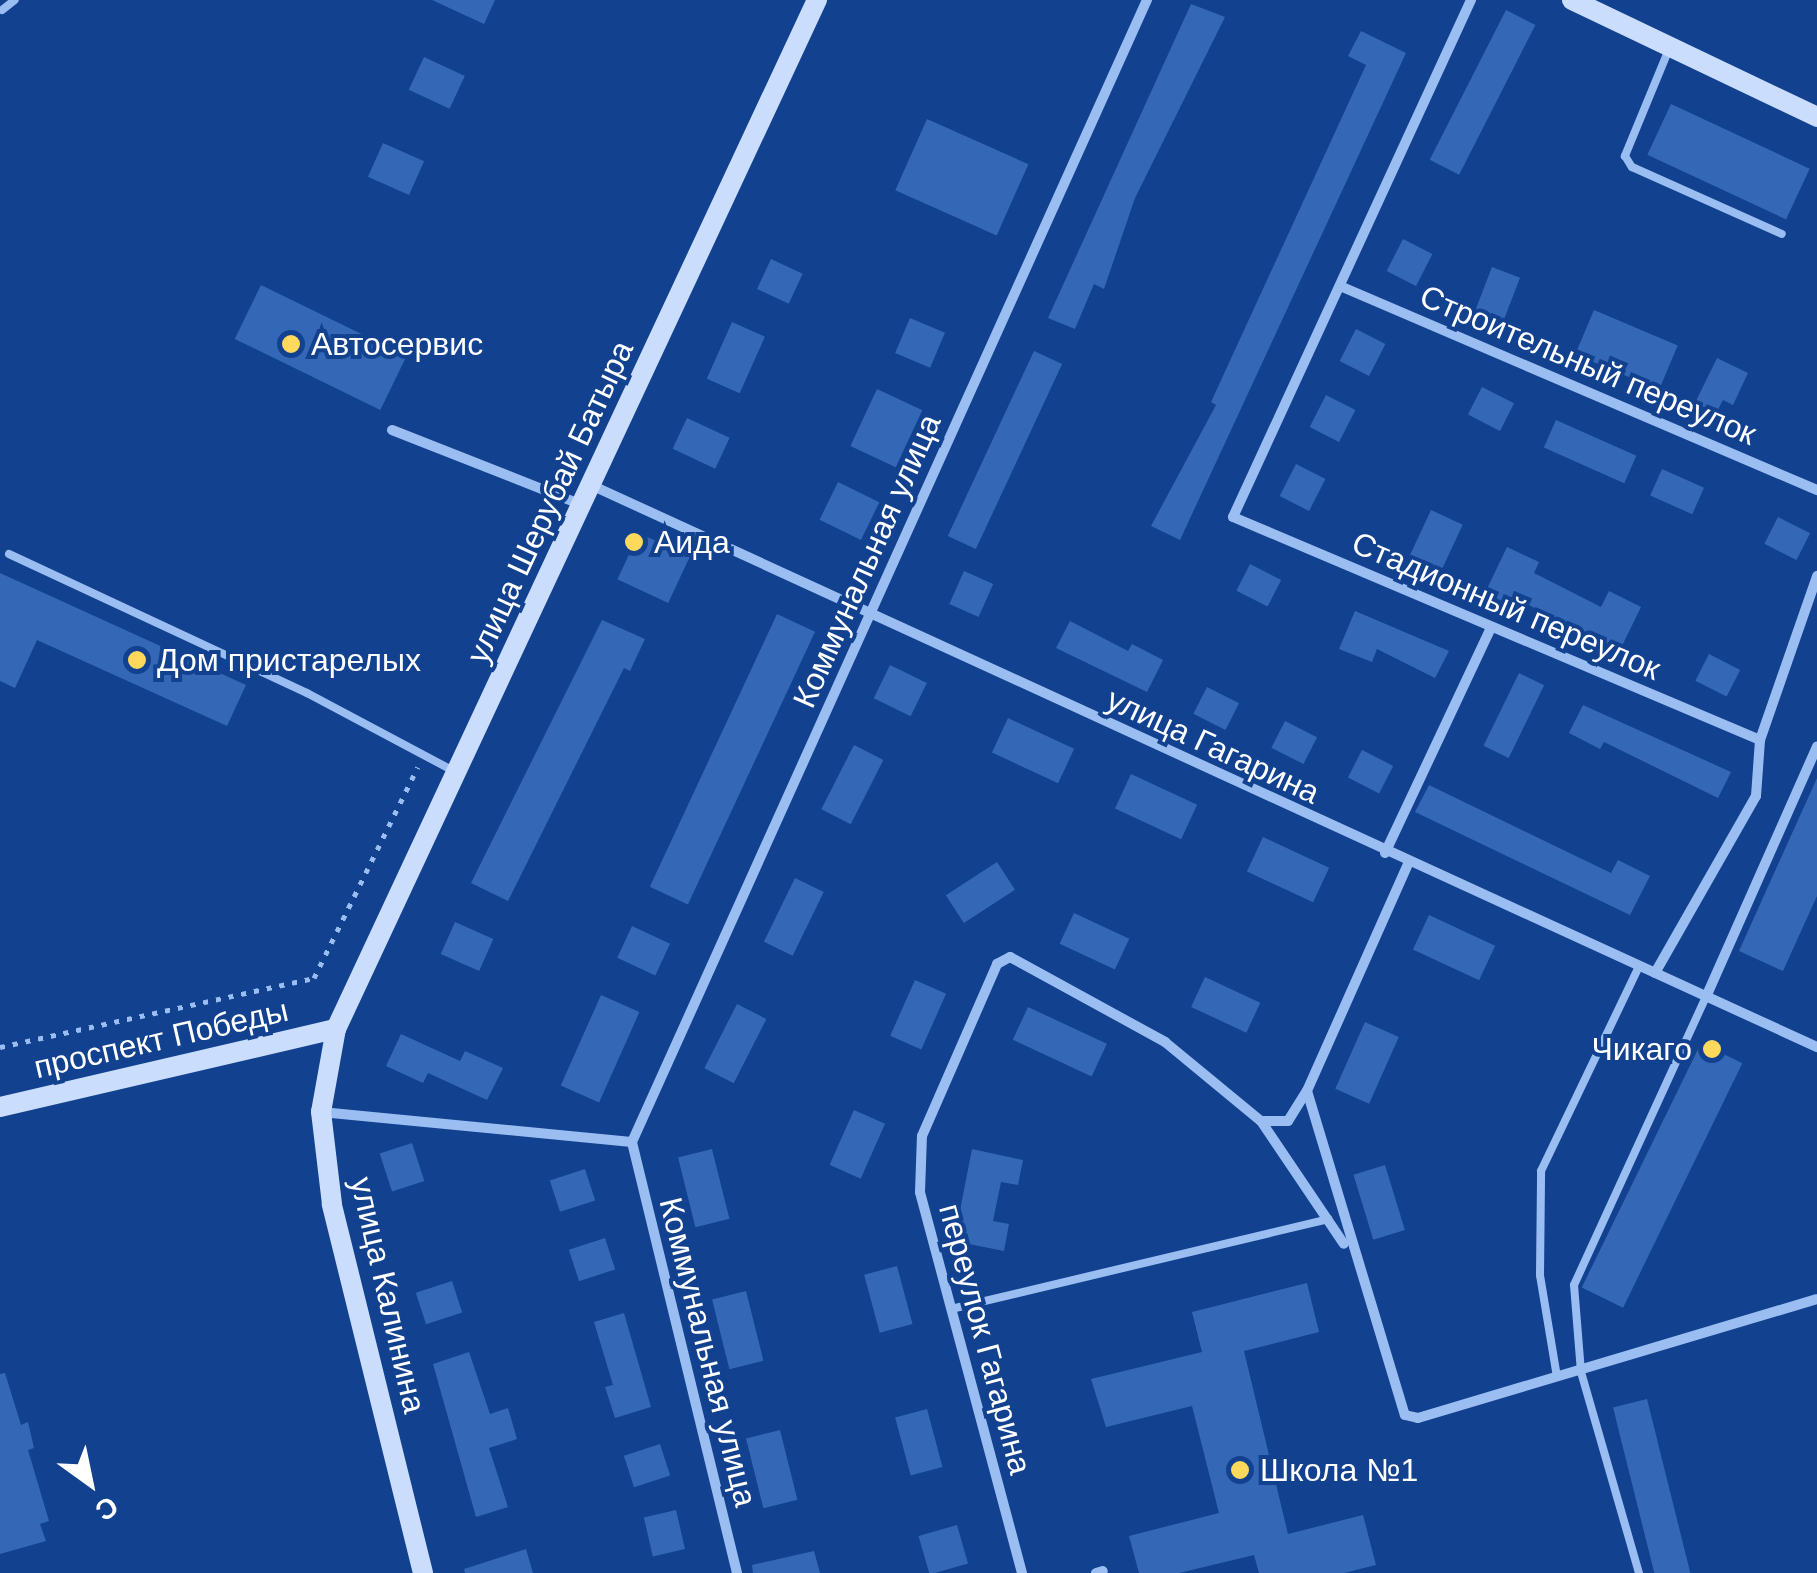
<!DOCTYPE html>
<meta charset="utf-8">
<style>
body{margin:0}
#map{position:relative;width:1817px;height:1573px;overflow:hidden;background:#11418f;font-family:Helvetica,sans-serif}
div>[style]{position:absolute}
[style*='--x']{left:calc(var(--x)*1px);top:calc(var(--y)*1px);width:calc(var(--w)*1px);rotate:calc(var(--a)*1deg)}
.building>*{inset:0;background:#3468b7;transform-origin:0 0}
.path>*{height:5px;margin-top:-2.5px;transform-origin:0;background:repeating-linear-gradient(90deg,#9bbef2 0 5px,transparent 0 13px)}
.lane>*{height:8px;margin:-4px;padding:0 4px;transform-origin:4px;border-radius:4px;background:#9bbef2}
.street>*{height:10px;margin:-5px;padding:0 5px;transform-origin:5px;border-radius:5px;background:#9bbef2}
.secondary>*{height:20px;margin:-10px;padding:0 10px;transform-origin:10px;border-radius:10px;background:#caddfc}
.dots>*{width:28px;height:28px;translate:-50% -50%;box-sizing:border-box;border:5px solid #11418f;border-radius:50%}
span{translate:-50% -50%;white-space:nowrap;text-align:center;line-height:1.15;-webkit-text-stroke:8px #11418f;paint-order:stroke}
.poi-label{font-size:32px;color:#fff}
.left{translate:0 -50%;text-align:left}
.right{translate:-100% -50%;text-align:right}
.street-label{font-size:32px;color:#fff}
.north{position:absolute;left:40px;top:1433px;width:100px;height:100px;-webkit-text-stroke:8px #11418f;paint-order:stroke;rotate:147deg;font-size:28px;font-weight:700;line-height:40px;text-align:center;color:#fff}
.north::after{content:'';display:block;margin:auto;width:35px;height:45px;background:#fff;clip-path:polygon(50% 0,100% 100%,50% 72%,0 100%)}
</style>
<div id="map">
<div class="building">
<div style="clip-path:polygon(432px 0,495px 0,484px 24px)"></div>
<div style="clip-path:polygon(1191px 4px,1225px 17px,1135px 198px,1104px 289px,1094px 284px,1075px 329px,1048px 318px)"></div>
<div style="left:1506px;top:10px;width:33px;height:168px;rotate:27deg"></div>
<div style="clip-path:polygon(1361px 31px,1406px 53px,1180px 540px,1151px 526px,1216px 405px,1211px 402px,1366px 65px,1348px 56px)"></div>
<div style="left:424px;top:57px;width:45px;height:36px;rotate:25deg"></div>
<div style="left:1671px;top:104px;width:153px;height:56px;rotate:25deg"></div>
<div style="left:927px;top:119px;width:111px;height:78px;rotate:24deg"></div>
<div style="left:383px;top:143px;width:45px;height:37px;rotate:24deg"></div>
<div style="left:1403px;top:239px;width:33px;height:36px;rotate:27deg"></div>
<div style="left:771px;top:259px;width:35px;height:33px;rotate:25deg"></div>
<div style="left:1492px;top:267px;width:30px;height:48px;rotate:21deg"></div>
<div style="left:261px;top:285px;width:162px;height:60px;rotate:26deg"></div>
<div style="left:1594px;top:310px;width:91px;height:48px;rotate:23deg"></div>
<div style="left:910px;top:318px;width:38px;height:38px;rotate:23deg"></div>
<div style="left:732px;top:322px;width:36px;height:62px;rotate:24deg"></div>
<div style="left:1356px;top:329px;width:33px;height:36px;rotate:27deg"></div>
<div style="left:1034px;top:351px;width:31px;height:204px;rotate:25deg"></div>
<div style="clip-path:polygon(1717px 358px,1748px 373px,1733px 405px,1723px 400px,1716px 413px,1695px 403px)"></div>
<div style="left:1482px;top:387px;width:36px;height:31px;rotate:27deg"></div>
<div style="left:877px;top:389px;width:50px;height:63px;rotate:25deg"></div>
<div style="left:1326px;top:395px;width:33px;height:36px;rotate:27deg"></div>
<div style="left:687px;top:418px;width:47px;height:34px;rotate:25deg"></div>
<div style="left:1556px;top:420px;width:88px;height:30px;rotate:24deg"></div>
<div style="left:1296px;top:464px;width:33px;height:36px;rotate:27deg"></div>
<div style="left:1662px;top:469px;width:46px;height:29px;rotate:24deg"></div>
<div style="left:838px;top:482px;width:46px;height:42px;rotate:26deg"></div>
<div style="left:1431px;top:510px;width:35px;height:51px;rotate:25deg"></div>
<div style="left:1778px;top:517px;width:36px;height:30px;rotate:27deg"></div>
<div style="left:639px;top:533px;width:56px;height:51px;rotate:25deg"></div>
<div style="clip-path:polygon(1507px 547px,1539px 562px,1534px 573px,1601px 607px,1609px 591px,1641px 607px,1619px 652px,1521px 601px,1517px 608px,1485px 593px)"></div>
<div style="left:1250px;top:564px;width:35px;height:30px;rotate:27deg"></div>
<div style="left:964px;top:571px;width:32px;height:36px;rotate:24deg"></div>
<div style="clip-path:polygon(0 573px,246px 685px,227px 726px,37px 640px,15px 688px,0 681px)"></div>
<div style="clip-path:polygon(1355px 611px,1449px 651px,1435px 678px,1377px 649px,1372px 662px,1339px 649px)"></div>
<div style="left:777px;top:614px;width:42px;height:301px;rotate:25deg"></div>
<div style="clip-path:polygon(602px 620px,645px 639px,630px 671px,624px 668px,508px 901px,471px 883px)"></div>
<div style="clip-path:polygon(1070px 621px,1128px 651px,1132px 644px,1163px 660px,1147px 692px,1056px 648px)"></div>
<div style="left:1709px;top:654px;width:35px;height:30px;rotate:27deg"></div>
<div style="left:890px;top:665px;width:41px;height:37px;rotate:26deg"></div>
<div style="left:1519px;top:673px;width:28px;height:81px;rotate:26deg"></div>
<div style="left:1207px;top:687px;width:36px;height:30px;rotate:27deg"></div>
<div style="clip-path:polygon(1583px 705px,1731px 772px,1718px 798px,1604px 742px,1600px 749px,1569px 733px)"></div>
<div style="left:1008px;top:718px;width:73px;height:38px;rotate:25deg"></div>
<div style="left:1285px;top:721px;width:36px;height:30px;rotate:27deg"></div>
<div style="left:854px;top:745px;width:33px;height:72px;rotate:27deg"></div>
<div style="left:1362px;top:750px;width:35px;height:31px;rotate:27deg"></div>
<div style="left:1131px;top:774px;width:73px;height:38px;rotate:25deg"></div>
<div style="clip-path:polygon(1817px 778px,1817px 896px,1783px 971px,1739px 951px)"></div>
<div style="clip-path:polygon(1429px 785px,1611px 873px,1618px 860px,1650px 876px,1630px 915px,1415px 812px)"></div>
<div style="left:1263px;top:837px;width:73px;height:38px;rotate:25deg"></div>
<div style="left:997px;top:862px;width:33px;height:61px;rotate:57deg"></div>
<div style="left:795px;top:878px;width:32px;height:71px;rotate:26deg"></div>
<div style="left:1074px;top:913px;width:61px;height:34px;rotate:25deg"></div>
<div style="left:1429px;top:915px;width:73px;height:38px;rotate:25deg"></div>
<div style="left:455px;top:922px;width:42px;height:35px;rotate:24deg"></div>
<div style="left:632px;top:926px;width:42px;height:35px;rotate:25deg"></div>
<div style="left:1205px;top:977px;width:61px;height:33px;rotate:25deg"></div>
<div style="left:915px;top:980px;width:34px;height:61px;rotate:24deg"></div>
<div style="left:601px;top:995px;width:42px;height:99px;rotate:24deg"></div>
<div style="left:737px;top:1004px;width:33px;height:72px;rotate:27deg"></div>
<div style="left:1028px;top:1007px;width:87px;height:36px;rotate:25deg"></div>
<div style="left:1365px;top:1022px;width:37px;height:73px;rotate:24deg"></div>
<div style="clip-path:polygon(401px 1034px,460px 1061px,465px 1051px,503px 1068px,487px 1100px,428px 1073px,423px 1083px,386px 1066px)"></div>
<div style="left:1701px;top:1043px;width:46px;height:272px;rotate:26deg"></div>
<div style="left:854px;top:1110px;width:34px;height:60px;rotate:24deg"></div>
<div style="left:412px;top:1143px;width:40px;height:34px;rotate:72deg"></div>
<div style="left:712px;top:1149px;width:72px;height:35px;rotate:76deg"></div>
<div style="clip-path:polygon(972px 1149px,1023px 1160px,1018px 1185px,1001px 1182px,993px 1221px,1009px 1224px,1004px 1251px,954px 1241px)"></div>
<div style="left:1385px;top:1165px;width:68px;height:33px;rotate:73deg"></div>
<div style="left:585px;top:1169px;width:33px;height:37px;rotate:72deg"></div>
<div style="left:605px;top:1238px;width:33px;height:38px;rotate:72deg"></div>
<div style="left:897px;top:1266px;width:60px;height:34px;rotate:75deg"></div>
<div style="left:452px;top:1281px;width:33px;height:38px;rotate:72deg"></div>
<div style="clip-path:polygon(1307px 1283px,1319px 1332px,1244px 1351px,1288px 1534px,1363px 1515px,1376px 1565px,1344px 1573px,1259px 1573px,1254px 1555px,1179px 1573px,1139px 1573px,1129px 1536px,1219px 1513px,1192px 1406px,1106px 1427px,1091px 1379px,1202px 1352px,1192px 1312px)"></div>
<div style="left:746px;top:1291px;width:72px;height:35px;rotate:76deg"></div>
<div style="clip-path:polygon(624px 1313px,651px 1407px,615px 1418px,605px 1387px,613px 1385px,594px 1322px)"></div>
<div style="clip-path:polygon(469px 1352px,490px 1414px,508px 1408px,517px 1439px,489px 1448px,508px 1507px,476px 1517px,433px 1364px)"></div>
<div style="clip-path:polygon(5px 1373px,21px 1425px,28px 1422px,34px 1448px,28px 1450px,49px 1521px,40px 1524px,46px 1541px,0 1554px,0 1374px)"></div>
<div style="left:1647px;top:1399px;width:179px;height:35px;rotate:76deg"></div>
<div style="left:927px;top:1409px;width:60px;height:33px;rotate:75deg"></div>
<div style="left:780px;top:1430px;width:72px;height:35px;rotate:76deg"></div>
<div style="left:660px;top:1444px;width:33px;height:38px;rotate:72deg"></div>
<div style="left:676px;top:1510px;width:40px;height:33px;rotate:77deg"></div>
<div style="left:957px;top:1525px;width:40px;height:40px;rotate:74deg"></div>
<div style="clip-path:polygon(526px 1549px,533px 1573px,465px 1573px,464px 1569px)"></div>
<div style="clip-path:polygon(814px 1551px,820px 1573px,753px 1573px,752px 1565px)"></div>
</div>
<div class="path">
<div style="--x:0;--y:1047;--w:321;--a:-12.4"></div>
<div style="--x:314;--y:978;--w:235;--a:-63.8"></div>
</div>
<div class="lane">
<div style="--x:2;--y:10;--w:16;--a:-38"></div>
<div style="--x:1669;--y:49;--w:116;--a:112.4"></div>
<div style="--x:1625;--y:156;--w:13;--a:58"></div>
<div style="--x:1632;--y:167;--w:164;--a:24.1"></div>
<div style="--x:9;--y:554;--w:329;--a:25"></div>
<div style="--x:307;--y:693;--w:164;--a:28"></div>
<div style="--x:951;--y:1309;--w:388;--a:-13.4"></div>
<div style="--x:1557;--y:1377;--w:103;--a:-99.5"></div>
<div style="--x:1540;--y:1275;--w:104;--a:-89.4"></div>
<div style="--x:1541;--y:1171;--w:227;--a:-64.4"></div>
<div style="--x:1639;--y:1573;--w:209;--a:-106.1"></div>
<div style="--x:1581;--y:1372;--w:87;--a:-94.6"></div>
<div style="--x:1574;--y:1285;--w:317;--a:-65.4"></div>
</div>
<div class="street">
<div style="--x:1471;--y:0;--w:569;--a:114.72"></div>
<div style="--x:1233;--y:517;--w:572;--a:22.94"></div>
<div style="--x:1340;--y:286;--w:519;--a:23.16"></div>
<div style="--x:392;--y:430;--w:202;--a:21.5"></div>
<div style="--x:591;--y:485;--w:1349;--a:24.63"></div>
<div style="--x:1385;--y:853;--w:249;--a:-64.8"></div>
<div style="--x:1408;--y:864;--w:248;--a:114"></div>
<div style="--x:1307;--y:1091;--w:338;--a:73.2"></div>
<div style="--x:1405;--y:1415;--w:13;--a:13"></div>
<div style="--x:1418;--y:1418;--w:416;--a:-16.6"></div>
<div style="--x:1655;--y:973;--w:204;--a:-60.3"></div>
<div style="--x:1756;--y:796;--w:56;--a:-85.9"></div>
<div style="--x:1760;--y:740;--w:174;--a:-70.8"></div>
<div style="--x:1706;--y:997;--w:274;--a:-66.1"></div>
<div style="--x:321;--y:1112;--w:312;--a:5.5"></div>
<div style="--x:1261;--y:1121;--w:148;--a:56"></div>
<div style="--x:737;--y:1573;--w:444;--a:-103.7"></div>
<div style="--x:632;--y:1142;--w:1253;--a:-65.73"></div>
<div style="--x:1022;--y:1573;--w:394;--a:-105"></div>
<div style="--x:920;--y:1192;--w:56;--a:-88"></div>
<div style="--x:922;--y:1136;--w:188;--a:-66.4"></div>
<div style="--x:997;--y:964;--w:15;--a:-28"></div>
<div style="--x:1010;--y:957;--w:177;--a:28.7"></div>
<div style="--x:1165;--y:1042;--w:124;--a:39.5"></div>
<div style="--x:1261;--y:1121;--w:27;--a:0"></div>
<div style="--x:1288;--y:1121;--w:36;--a:-58"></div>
<div style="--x:1096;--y:1573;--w:7;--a:-16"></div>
</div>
<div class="secondary">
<div style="--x:1572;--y:0;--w:272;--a:25.5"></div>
<div style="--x:0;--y:1107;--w:345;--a:-13.1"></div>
<div style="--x:423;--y:1573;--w:380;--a:-103.9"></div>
<div style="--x:332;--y:1204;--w:93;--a:-96.8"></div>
<div style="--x:321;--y:1112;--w:84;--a:-79.8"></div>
<div style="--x:336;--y:1029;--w:1136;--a:-64.95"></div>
</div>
<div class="dots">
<div style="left:291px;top:344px;background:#ffd95c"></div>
<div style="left:634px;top:542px;background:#ffd95c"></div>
<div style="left:137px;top:660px;background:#ffd95c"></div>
<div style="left:1712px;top:1049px;background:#ffd95c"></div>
<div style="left:1240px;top:1470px;background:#ffd95c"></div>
</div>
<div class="poi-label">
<span class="left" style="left:311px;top:344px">Автосервис</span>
<span class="left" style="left:654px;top:542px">Аида</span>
<span class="left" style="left:157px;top:660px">Дом пристарелых</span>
<span class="right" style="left:1692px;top:1049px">Чикаго</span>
<span class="left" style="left:1260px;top:1470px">Школа №1</span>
</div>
<div class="street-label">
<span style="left:1588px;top:365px;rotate:23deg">Строительный переулок</span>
<span style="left:550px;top:502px;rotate:-65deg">улица Шерубай Батыра</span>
<span style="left:867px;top:561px;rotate:-66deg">Коммунальная улица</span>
<span style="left:1506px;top:606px;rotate:23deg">Стадионный переулок</span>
<span style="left:1213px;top:746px;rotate:25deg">улица Гагарина</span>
<span style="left:161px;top:1039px;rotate:-13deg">проспект Победы</span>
<span style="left:388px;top:1295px;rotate:77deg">улица Калинина</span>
<span style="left:985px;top:1339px;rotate:75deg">переулок Гагарина</span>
<span style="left:708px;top:1352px;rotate:76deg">Коммунальная улица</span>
</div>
<div class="north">С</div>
</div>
